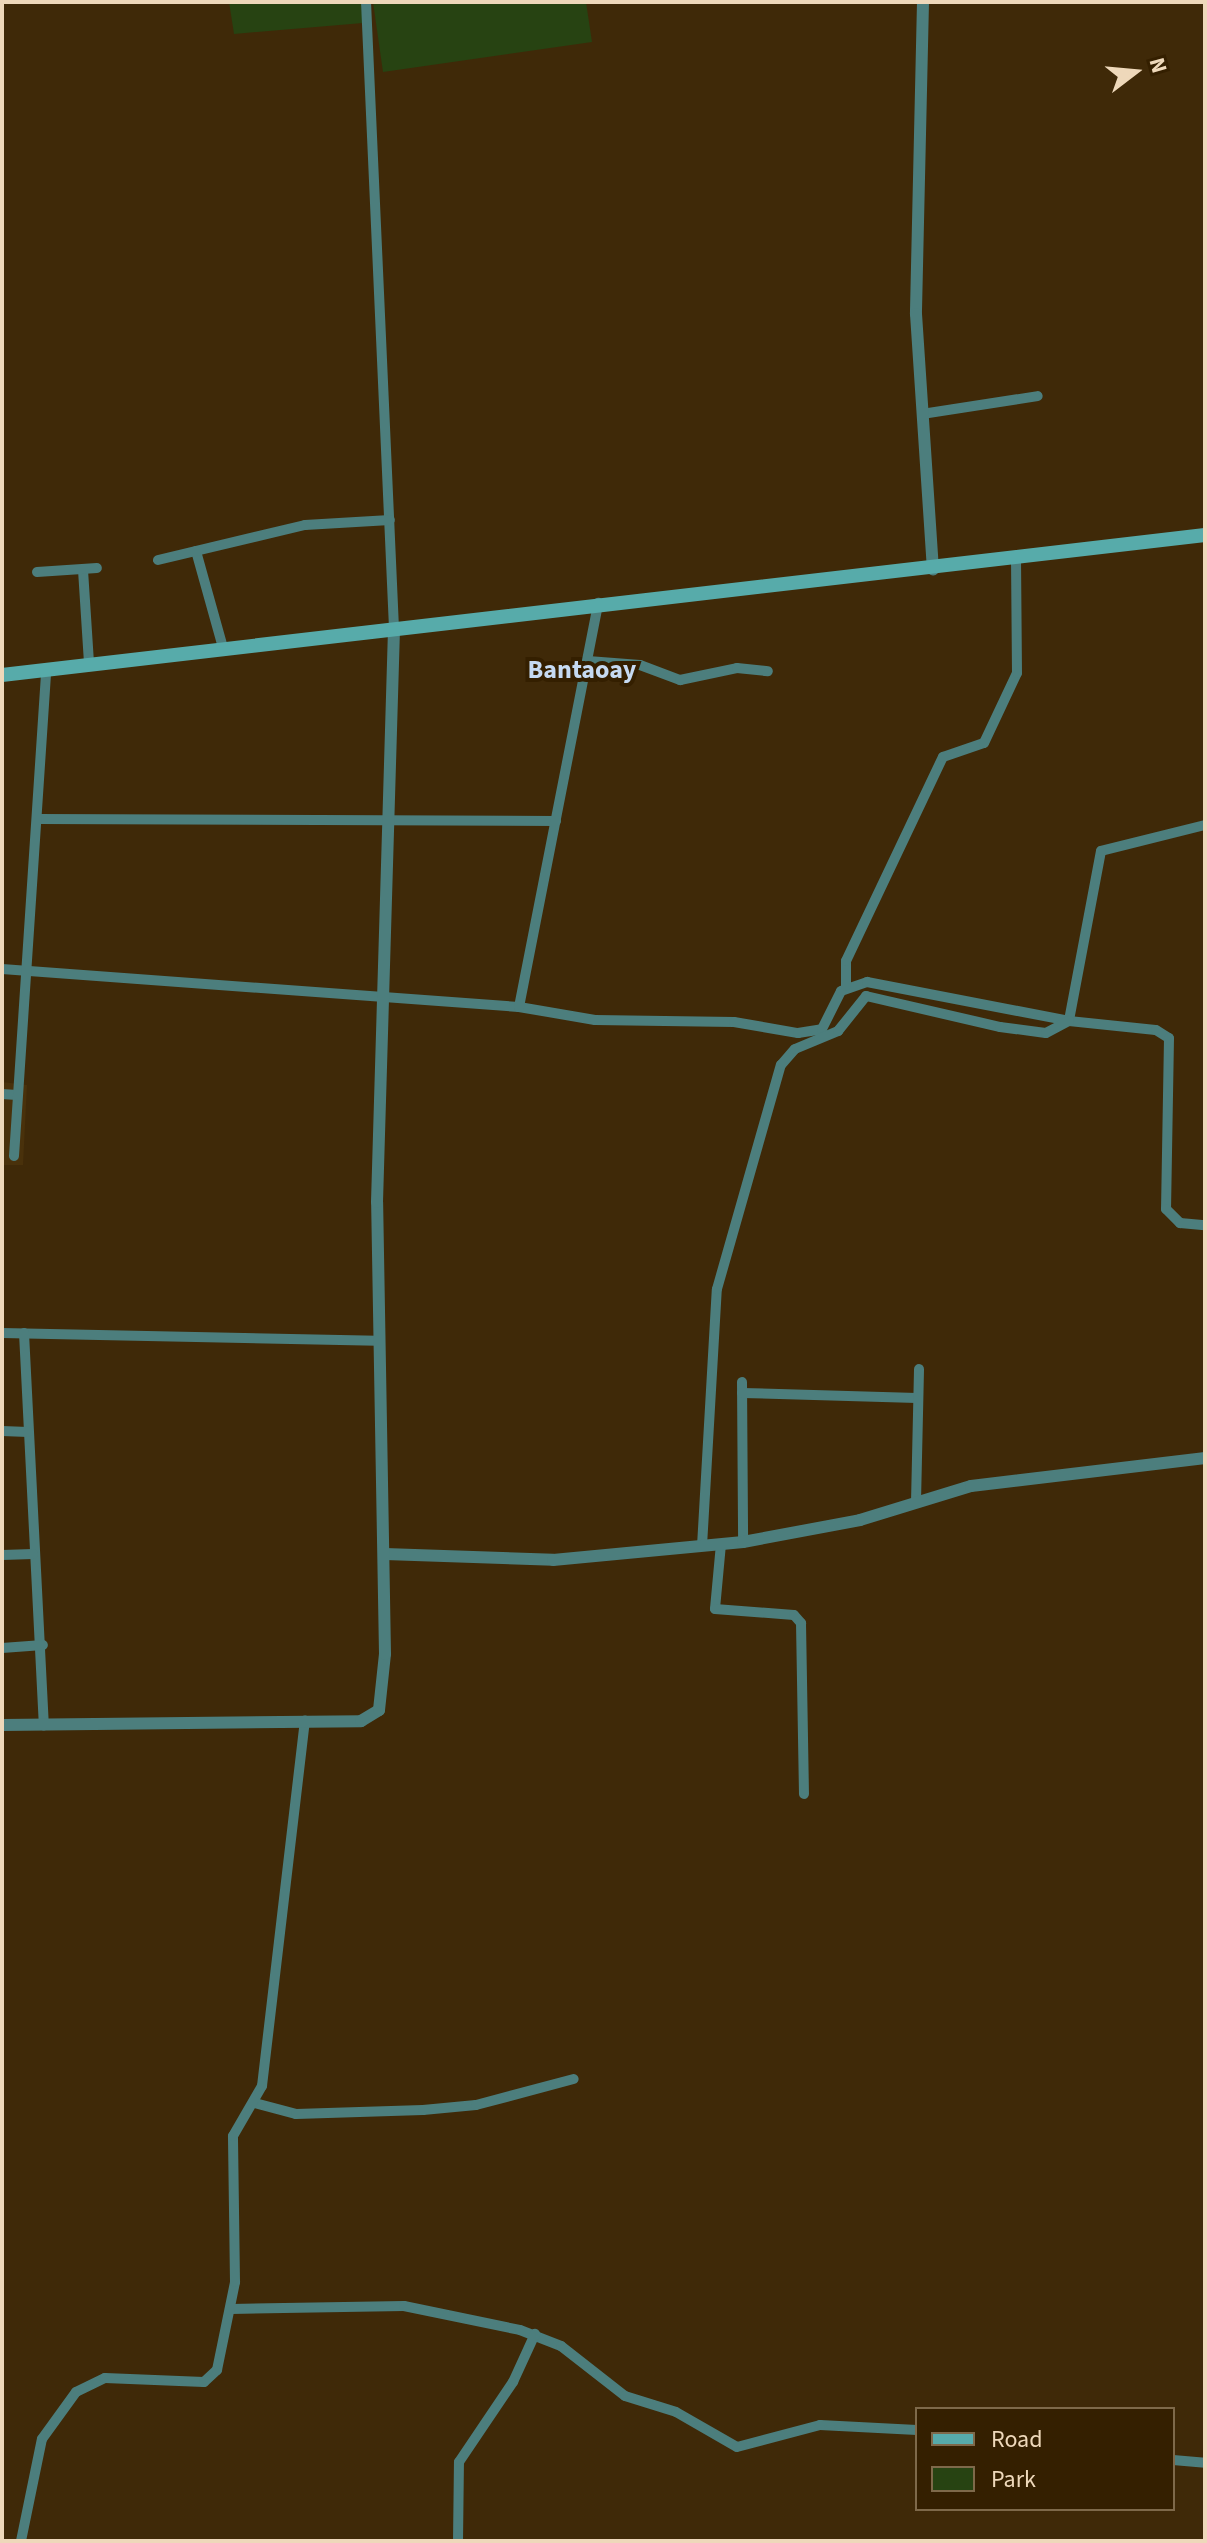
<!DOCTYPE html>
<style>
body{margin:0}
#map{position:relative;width:1207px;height:2543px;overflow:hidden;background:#3f2908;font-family:"Source Sans 3",sans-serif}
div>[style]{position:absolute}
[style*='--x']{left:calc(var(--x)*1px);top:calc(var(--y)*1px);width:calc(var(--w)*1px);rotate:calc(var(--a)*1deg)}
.built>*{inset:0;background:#49310b}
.green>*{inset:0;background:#274312}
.minor>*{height:10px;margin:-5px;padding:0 5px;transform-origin:5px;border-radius:5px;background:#4c7e7d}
.tertiary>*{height:12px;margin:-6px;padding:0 6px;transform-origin:6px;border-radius:6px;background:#4c7e7d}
.secondary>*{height:14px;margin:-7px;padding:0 7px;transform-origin:7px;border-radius:7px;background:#57abaa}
span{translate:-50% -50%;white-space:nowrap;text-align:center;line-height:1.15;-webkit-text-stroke:8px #341f00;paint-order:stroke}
.quarter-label{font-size:26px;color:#c6daf2;font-weight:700}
.frame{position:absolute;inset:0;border:4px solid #eed8ba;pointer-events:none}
.legend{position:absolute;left:915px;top:2407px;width:260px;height:104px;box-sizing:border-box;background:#341f00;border:2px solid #7e694a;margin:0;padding:10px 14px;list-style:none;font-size:24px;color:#eed8ba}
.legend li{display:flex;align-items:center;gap:16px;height:40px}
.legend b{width:40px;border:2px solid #7e694a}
.north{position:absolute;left:1095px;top:32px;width:80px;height:80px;-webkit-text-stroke:6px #341f00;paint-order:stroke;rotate:74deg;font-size:22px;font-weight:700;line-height:32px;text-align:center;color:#eed8ba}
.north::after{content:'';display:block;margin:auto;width:28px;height:36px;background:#eed8ba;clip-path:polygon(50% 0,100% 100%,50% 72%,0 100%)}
</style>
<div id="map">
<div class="built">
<div style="clip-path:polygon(2px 1082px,27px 1085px,23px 1165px,2px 1165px)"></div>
</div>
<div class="green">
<div style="clip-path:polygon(229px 2px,361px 2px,363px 23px,234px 34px)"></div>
<div style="clip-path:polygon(373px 2px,586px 2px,592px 42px,383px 72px)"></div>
</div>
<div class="minor">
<div style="--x:366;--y:2;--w:628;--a:87.44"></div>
<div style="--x:922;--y:414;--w:117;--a:-8.8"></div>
<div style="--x:196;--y:551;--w:101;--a:74.4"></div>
<div style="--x:158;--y:560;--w:151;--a:-13.4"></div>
<div style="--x:305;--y:525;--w:85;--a:-3.4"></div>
<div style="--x:83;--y:570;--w:94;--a:86.3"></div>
<div style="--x:37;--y:572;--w:60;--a:-3.8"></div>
<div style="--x:588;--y:661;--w:52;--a:4.4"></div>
<div style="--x:640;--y:665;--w:43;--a:20.6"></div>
<div style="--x:680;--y:680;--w:58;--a:-11.9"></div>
<div style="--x:737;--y:668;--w:31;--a:6"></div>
<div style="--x:37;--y:819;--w:519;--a:0.22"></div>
<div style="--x:1205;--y:825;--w:107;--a:166"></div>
<div style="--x:1101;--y:851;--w:173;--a:100.7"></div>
<div style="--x:1069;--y:1021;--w:87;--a:5.9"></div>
<div style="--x:1156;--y:1030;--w:15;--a:32"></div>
<div style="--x:1169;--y:1038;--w:171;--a:91"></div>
<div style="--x:1166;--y:1209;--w:20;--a:45"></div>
<div style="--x:1180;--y:1223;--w:25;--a:5"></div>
<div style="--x:2;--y:969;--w:518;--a:4.2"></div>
<div style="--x:519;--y:1007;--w:77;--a:9.7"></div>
<div style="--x:595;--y:1020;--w:139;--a:0.8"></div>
<div style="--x:734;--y:1022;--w:65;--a:9.8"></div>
<div style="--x:798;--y:1033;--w:24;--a:-9"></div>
<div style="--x:822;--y:1029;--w:42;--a:-63.4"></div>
<div style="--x:841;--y:991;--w:28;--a:-19"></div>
<div style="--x:867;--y:982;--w:206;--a:10.9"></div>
<div style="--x:846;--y:986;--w:25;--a:-90"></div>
<div style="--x:846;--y:961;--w:226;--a:-64.6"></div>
<div style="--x:943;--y:757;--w:43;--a:-18.9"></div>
<div style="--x:984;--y:743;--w:77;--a:-64.8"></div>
<div style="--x:1017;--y:673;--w:112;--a:-90.5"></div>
<div style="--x:519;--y:1007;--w:412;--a:-78.9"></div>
<div style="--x:2;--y:1094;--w:15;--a:4"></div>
<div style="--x:14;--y:1156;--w:488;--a:-86.2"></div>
<div style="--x:2;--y:1333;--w:375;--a:1.2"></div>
<div style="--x:24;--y:1333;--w:393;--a:87.1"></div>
<div style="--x:742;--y:1382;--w:160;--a:89.6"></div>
<div style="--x:742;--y:1393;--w:175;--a:1.6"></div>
<div style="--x:2;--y:1431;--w:26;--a:2"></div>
<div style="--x:916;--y:1502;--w:133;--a:-88.7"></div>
<div style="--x:721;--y:1544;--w:65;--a:95.3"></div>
<div style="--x:715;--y:1609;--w:79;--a:4.3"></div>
<div style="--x:794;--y:1615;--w:11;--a:49"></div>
<div style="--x:801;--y:1623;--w:171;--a:89"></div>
<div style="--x:702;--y:1546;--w:257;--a:-86.7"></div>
<div style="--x:717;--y:1289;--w:233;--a:-74.1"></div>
<div style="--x:781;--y:1065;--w:21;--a:-49"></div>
<div style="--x:795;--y:1049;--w:47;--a:-22.7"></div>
<div style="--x:838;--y:1031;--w:45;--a:-51.3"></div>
<div style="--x:866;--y:996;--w:138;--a:13"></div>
<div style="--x:1000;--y:1027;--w:46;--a:7.4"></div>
<div style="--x:1046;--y:1033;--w:26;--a:-28"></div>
<div style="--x:2;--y:1555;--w:31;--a:-2"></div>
<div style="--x:2;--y:1648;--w:41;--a:-4.2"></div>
<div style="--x:255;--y:2103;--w:42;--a:15"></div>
<div style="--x:296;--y:2114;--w:127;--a:-1.8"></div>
<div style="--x:423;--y:2110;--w:53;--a:-5.4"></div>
<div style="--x:476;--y:2105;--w:101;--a:-14.9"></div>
<div style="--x:231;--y:2309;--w:173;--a:-1"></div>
<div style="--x:404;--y:2306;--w:118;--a:11.7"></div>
<div style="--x:520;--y:2330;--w:44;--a:21.3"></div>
<div style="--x:561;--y:2346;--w:81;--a:38"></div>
<div style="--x:625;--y:2396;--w:53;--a:17.4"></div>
<div style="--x:676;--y:2412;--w:70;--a:29.8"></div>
<div style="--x:737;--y:2447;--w:86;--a:-14.8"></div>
<div style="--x:820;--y:2425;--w:97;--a:3"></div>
<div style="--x:1173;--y:2460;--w:32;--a:5"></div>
<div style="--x:21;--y:2541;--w:104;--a:-78.4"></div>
<div style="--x:42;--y:2439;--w:58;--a:-54.1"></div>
<div style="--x:76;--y:2392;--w:32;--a:-26"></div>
<div style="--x:105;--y:2378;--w:99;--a:2.3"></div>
<div style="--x:204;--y:2382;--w:18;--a:-43"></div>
<div style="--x:217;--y:2370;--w:90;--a:-78.4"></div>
<div style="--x:235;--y:2282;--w:146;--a:-90.8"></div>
<div style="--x:233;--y:2136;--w:58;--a:-59.9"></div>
<div style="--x:262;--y:2086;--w:368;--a:-83.3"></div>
<div style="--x:458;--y:2541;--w:79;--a:-89.3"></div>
<div style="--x:459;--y:2462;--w:97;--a:-56"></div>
<div style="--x:513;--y:2382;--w:53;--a:-65.4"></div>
</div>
<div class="tertiary">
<div style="--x:923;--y:2;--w:312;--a:91.3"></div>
<div style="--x:916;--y:314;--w:256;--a:86.2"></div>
<div style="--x:385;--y:1554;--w:168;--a:2"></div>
<div style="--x:553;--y:1560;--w:191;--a:-5.4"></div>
<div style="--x:743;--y:1542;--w:119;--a:-10.6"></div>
<div style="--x:860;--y:1520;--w:116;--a:-17"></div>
<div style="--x:971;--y:1486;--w:236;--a:-6.8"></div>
<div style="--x:2;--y:1725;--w:359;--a:-0.6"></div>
<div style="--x:361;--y:1721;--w:21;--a:-31"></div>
<div style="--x:379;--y:1710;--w:56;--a:-83.9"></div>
<div style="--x:385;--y:1654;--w:452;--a:-91"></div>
<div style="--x:377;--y:1202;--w:573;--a:-88.3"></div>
</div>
<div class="secondary">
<div style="--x:2;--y:675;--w:1211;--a:-6.64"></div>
</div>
<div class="quarter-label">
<span style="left:582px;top:670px">Bantaoay</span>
</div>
<div class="frame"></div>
<ul class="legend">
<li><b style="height:10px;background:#57abaa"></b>Road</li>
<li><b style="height:22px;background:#274312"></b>Park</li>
</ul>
<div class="north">N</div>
</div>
